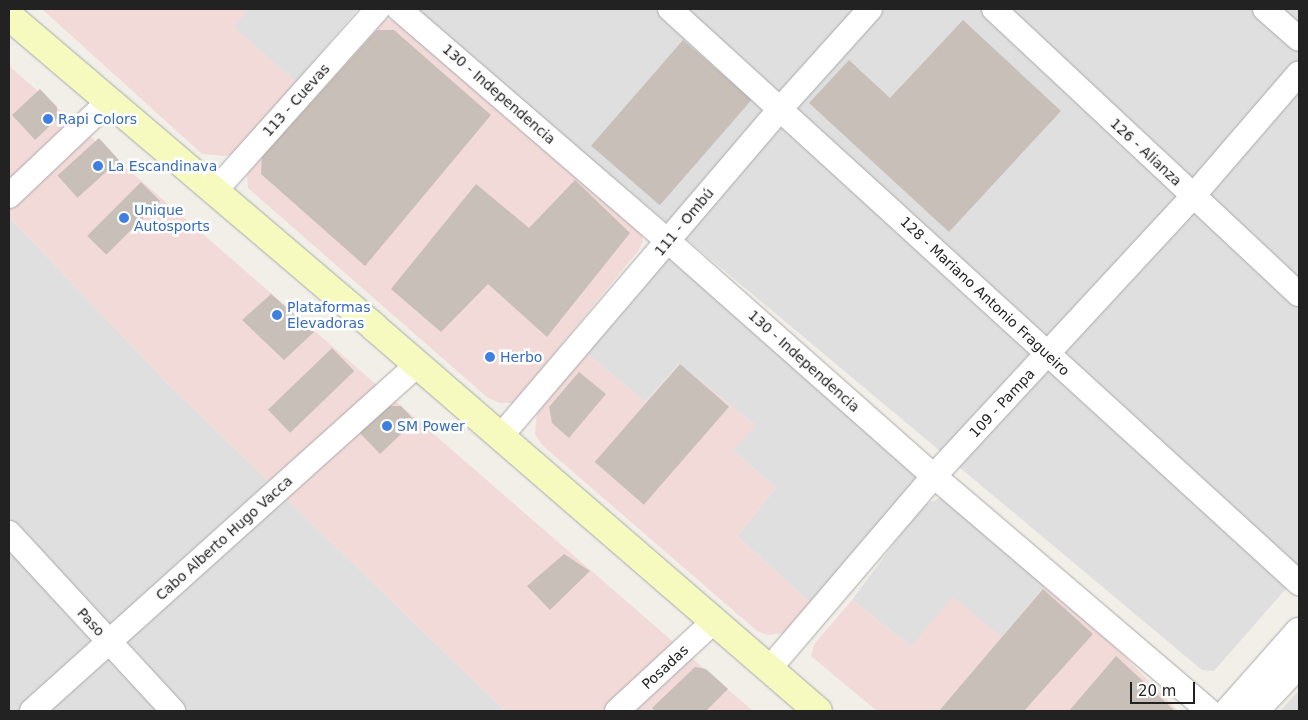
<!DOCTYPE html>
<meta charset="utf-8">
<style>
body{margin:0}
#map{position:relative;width:1308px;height:720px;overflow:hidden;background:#f2efe9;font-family:"DejaVu Sans",sans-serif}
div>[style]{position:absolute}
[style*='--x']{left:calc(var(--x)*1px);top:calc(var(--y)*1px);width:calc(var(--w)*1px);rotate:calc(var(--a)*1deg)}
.residential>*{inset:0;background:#e0dfdf}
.commercial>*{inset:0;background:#f2dad9}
.building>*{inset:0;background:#c7bfb8;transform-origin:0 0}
.roads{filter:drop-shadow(0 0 1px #a9a9a9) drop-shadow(0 0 1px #a9a9a9)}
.minor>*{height:24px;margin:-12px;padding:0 12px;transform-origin:12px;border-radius:12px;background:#fff}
.tertiary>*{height:28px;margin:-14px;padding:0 14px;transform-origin:14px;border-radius:14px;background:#fff}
.secondary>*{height:28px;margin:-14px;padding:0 14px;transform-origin:14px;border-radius:14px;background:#f7fabf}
.dots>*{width:14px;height:14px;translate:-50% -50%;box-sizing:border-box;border:2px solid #fff;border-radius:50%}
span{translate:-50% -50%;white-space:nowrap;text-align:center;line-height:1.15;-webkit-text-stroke:5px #fff;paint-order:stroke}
.street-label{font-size:14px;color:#222}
.shop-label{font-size:14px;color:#366cbe}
.left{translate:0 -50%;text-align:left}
.frame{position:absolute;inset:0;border:10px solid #222;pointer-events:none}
.scale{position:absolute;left:1130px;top:682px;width:65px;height:22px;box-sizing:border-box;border:2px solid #222;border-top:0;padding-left:6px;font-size:15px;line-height:18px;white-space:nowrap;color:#222;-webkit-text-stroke:4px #fff;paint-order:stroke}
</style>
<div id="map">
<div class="residential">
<div style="clip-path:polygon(249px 9px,358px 9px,296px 82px,233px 27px)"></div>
<div style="clip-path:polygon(411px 9px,1299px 9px,1299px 574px,1214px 671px,1202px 670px)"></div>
<div style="clip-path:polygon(9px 217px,168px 384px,505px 711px,9px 711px)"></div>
<div style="clip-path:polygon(674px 256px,912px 470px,916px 477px,917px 491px,812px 604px,737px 536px,776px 488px,733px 450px,755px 425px,679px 364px,645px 402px,583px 350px,665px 257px)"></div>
<div style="clip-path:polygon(942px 497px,1050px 580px,1002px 637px,911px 646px,852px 600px,921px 507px)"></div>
<div style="clip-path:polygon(1299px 690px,1299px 711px,1280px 711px)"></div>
</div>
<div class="commercial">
<div style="clip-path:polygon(42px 9px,249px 9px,234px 27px,296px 82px,239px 152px,225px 156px,202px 154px)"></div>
<div style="clip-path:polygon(388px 19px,398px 22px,641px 229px,643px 241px,638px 251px,514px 403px,500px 403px,488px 398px,248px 188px,247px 176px,250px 165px,375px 22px)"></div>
<div style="clip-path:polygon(9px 66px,753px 711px,505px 711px,168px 384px,9px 217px)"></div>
<div style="clip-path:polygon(583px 350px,645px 402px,680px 364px,756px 426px,733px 450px,776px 488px,737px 536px,812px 604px,786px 633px,768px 635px,757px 631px,542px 445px,535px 434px,537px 411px)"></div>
<div style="clip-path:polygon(1050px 580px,1178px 711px,877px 711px,811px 656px,815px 643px,852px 600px,911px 646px,953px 597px,1002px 637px)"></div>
</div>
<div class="building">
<div style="clip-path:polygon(963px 20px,1061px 111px,949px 232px,809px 103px,849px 60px,890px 98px)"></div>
<div style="clip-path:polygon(377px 30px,394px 30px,491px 115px,365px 266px,261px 174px,262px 157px)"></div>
<div style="left:683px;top:40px;width:91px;height:140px;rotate:41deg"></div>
<div style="clip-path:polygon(40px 89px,57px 107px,57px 119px,35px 140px,12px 115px)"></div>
<div style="left:99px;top:138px;width:30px;height:56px;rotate:48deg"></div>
<div style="clip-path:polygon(575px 180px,630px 233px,547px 337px,488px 284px,441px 332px,391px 289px,476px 184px,529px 228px)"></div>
<div style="left:141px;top:182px;width:27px;height:76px;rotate:45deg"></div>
<div style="clip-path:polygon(271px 294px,314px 332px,284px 360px,242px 320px)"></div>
<div style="left:332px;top:348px;width:32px;height:89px;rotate:46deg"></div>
<div style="left:680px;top:364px;width:65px;height:130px;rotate:41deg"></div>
<div style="clip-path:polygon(579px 372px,606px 394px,569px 438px,552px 423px,549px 407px)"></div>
<div style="clip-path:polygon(387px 406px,401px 406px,415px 421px,380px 454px,359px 432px)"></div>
<div style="clip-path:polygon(564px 554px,590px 571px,550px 610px,527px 586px)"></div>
<div style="clip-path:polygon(1043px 589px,1093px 634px,1024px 711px,939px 711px)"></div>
<div style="clip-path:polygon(1116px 656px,1175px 711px,1069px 711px)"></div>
<div style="clip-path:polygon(695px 667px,706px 669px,728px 689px,706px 711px,655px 711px,652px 708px)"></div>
</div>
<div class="roads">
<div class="minor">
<div style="--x:399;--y:9;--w:355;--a:40.8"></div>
<div style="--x:668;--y:241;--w:355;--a:41.5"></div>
<div style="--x:934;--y:476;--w:362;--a:40.5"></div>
<div style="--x:670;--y:9;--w:852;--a:42.38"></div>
<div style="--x:994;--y:9;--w:417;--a:43.1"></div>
<div style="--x:1265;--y:9;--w:45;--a:41.4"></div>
<div style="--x:215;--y:191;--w:244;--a:-48.2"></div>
<div style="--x:9;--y:196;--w:138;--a:-43.5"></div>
<div style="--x:500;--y:437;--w:433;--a:-49.5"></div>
<div style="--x:781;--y:108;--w:133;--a:-48"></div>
<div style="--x:9;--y:533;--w:242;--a:47.3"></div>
<div style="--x:769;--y:669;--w:254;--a:-49.5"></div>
<div style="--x:934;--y:476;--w:381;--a:-47.2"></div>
<div style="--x:1193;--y:196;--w:162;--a:-49.2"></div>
<div style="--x:32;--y:711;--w:518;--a:-41.95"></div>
<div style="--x:617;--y:711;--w:131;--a:-42.8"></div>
</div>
<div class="tertiary">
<div style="--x:1229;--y:711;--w:106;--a:-48.5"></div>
<div style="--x:1254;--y:711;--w:66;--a:-46.8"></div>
</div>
<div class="secondary">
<div style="--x:9;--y:16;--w:480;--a:40.4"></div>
<div style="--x:374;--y:327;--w:587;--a:40.86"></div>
</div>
</div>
<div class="dots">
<div style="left:48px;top:119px;background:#3f7fe0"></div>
<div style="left:98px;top:166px;background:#3f7fe0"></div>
<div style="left:124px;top:218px;background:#3f7fe0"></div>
<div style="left:277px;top:315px;background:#3f7fe0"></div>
<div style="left:490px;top:357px;background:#3f7fe0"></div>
<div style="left:387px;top:426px;background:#3f7fe0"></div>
</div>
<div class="street-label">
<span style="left:499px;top:94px;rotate:41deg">130 - Independencia</span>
<span style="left:296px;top:100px;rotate:-48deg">113 - Cuevas</span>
<span style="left:1146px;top:152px;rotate:43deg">126 - Alianza</span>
<span style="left:684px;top:222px;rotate:-50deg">111 - Ombú</span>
<span style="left:985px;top:296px;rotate:43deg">128 - Mariano Antonio Fragueiro</span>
<span style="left:804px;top:361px;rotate:42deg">130 - Independencia</span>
<span style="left:1002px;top:403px;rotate:-47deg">109 - Pampa</span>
<span style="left:224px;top:538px;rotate:-42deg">Cabo Alberto Hugo Vacca</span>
<span style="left:91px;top:622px;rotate:47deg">Paso</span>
<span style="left:665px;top:667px;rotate:-43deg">Posadas</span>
</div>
<div class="shop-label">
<span class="left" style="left:58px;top:119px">Rapi Colors</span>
<span class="left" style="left:108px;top:166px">La Escandinava</span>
<span class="left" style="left:134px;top:218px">Unique<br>Autosports</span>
<span class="left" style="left:287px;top:315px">Plataformas<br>Elevadoras</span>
<span class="left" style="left:500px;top:357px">Herbo</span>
<span class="left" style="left:397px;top:426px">SM Power</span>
</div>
<div class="frame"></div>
<div class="scale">20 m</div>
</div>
